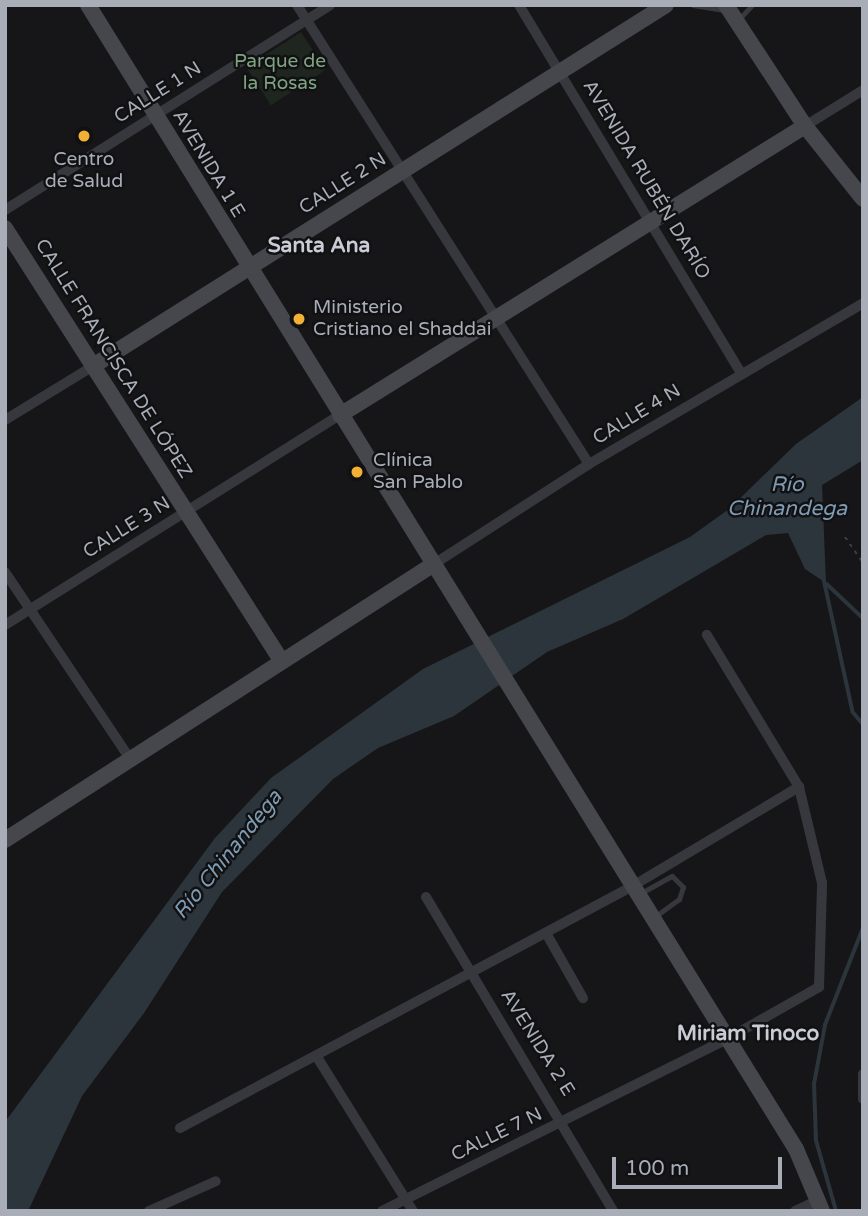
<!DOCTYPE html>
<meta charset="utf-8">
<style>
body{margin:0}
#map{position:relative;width:868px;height:1216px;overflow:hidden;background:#161618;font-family:"Varela Round",sans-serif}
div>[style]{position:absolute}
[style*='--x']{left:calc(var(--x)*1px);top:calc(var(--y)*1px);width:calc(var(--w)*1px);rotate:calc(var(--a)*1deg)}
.green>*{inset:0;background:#1e261f;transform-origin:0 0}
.water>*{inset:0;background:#2c353c}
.stream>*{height:3.5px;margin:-1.75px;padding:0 1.75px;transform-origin:1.75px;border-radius:1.75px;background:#2c353c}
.path>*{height:2px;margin-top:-1px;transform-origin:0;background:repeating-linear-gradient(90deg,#3d3f44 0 3.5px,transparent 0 8.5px)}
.lane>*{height:5px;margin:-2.5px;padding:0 2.5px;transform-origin:2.5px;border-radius:2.5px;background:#37383d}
.street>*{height:10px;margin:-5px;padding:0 5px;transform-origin:5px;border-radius:5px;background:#37383d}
.secondary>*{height:16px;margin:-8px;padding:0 8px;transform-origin:8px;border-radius:8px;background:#45474d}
.dots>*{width:19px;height:19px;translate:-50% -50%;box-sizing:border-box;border:4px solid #111113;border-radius:50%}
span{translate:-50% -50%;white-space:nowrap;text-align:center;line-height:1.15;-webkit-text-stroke:5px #111113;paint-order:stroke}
.park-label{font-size:19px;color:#7fa381}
.street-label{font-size:19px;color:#a8adb8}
.poi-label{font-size:19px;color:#a8adb8}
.left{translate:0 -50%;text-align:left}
.neighbourhood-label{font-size:21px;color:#c9ccd4;font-weight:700}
.water-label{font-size:21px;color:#7f9bb3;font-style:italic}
.frame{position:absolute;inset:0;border:7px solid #a8adb8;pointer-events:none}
.scale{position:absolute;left:612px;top:1157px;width:170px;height:32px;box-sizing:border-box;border:4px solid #a8adb8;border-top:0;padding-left:9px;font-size:21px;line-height:24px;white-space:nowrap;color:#a8adb8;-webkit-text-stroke:5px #111113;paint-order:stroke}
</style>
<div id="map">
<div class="green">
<div style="left:301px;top:32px;width:45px;height:65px;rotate:57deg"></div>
</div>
<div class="water">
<div style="clip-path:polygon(863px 397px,863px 460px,822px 485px,826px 583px,805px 569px,788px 533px,766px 535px,623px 619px,547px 652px,454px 716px,378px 748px,333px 779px,222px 892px,144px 1013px,82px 1096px,28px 1211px,5px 1211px,5px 1122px,215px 838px,271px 778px,423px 669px,690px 537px,729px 509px,796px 444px)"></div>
</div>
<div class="stream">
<div style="--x:824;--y:579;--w:136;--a:77.7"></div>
<div style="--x:853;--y:712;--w:16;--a:50"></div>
<div style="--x:827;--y:584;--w:50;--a:43.4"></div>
<div style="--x:836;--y:1211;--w:73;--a:-105.9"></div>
<div style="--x:816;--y:1141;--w:57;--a:-92"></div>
<div style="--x:814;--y:1084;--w:60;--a:-79.4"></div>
<div style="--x:825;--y:1025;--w:104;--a:-68.6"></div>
</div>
<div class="path">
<div style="--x:845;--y:537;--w:32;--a:55"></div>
</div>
<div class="lane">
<div style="--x:693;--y:5;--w:33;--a:9"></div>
<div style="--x:739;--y:19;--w:19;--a:-47"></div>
<div style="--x:641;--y:893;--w:35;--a:-29"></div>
<div style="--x:672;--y:876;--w:16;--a:45"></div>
<div style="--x:683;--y:887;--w:13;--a:108"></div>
<div style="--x:679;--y:899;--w:31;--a:144"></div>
</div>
<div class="street">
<div style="--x:297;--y:5;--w:544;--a:57.54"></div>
<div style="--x:519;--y:5;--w:431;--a:58.9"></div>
<div style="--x:805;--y:126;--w:68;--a:-31.8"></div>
<div style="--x:5;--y:210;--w:384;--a:-32.2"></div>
<div style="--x:5;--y:420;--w:103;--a:-31.5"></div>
<div style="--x:434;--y:564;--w:184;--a:-32.8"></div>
<div style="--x:589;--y:464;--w:318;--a:-30.4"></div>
<div style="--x:5;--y:572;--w:225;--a:56.2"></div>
<div style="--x:5;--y:625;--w:395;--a:-32.1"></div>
<div style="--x:426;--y:897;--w:365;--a:59.2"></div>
<div style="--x:546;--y:933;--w:75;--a:60.4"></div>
<div style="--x:317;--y:1057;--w:181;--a:58.1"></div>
<div style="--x:863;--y:1074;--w:25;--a:90"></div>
<div style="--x:180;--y:1128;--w:511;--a:-28.12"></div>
<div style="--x:631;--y:887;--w:196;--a:-30.8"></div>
<div style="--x:149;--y:1211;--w:73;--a:-24.1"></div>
<div style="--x:382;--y:1211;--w:385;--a:-26.5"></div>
<div style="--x:727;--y:1039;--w:106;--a:-29.5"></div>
<div style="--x:819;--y:987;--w:104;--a:-88.3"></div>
<div style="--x:822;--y:883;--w:99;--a:-103.5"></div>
<div style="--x:799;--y:787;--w:178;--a:-121.2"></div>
<div style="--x:795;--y:1211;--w:23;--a:-25"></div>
</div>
<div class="secondary">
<div style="--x:88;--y:5;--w:1345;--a:58.25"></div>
<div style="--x:796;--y:1149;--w:67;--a:67.2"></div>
<div style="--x:726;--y:5;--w:145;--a:56.9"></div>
<div style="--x:805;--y:126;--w:93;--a:51.5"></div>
<div style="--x:5;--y:228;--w:513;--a:57.43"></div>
<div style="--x:93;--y:366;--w:677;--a:-32.21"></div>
<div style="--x:340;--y:415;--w:547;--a:-31.86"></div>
<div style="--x:5;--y:840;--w:510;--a:-32.76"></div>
</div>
<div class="dots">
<div style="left:84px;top:136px;background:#f2b134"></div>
<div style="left:299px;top:319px;background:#f2b134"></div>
<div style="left:357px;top:472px;background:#f2b134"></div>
</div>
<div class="park-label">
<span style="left:280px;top:73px">Parque de<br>la Rosas</span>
</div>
<div class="street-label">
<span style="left:158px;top:93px;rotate:-32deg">CALLE 1 N</span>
<span style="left:208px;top:164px;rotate:59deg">AVENIDA 1 E</span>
<span style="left:646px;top:180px;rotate:59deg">AVENIDA RUBÉN DARÍO</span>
<span style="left:343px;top:184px;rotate:-32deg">CALLE 2 N</span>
<span style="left:113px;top:359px;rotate:58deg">CALLE FRANCISCA DE LÓPEZ</span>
<span style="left:637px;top:415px;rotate:-31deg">CALLE 4 N</span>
<span style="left:127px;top:528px;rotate:-32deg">CALLE 3 N</span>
<span style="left:537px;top:1043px;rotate:58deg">AVENIDA 2 E</span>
<span style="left:497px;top:1135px;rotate:-26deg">CALLE 7 N</span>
</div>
<div class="poi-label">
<span style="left:84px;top:171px">Centro<br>de Salud</span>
<span class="left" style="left:313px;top:319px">Ministerio<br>Cristiano el Shaddai</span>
<span class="left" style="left:373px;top:472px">Clínica<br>San Pablo</span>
</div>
<div class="neighbourhood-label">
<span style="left:319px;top:246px">Santa Ana</span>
<span style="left:748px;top:1034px">Miriam Tinoco</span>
</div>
<div class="water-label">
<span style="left:787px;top:497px">Río<br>Chinandega</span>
<span style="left:228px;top:855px;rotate:-51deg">Río Chinandega</span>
</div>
<div class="frame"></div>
<div class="scale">100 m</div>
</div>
